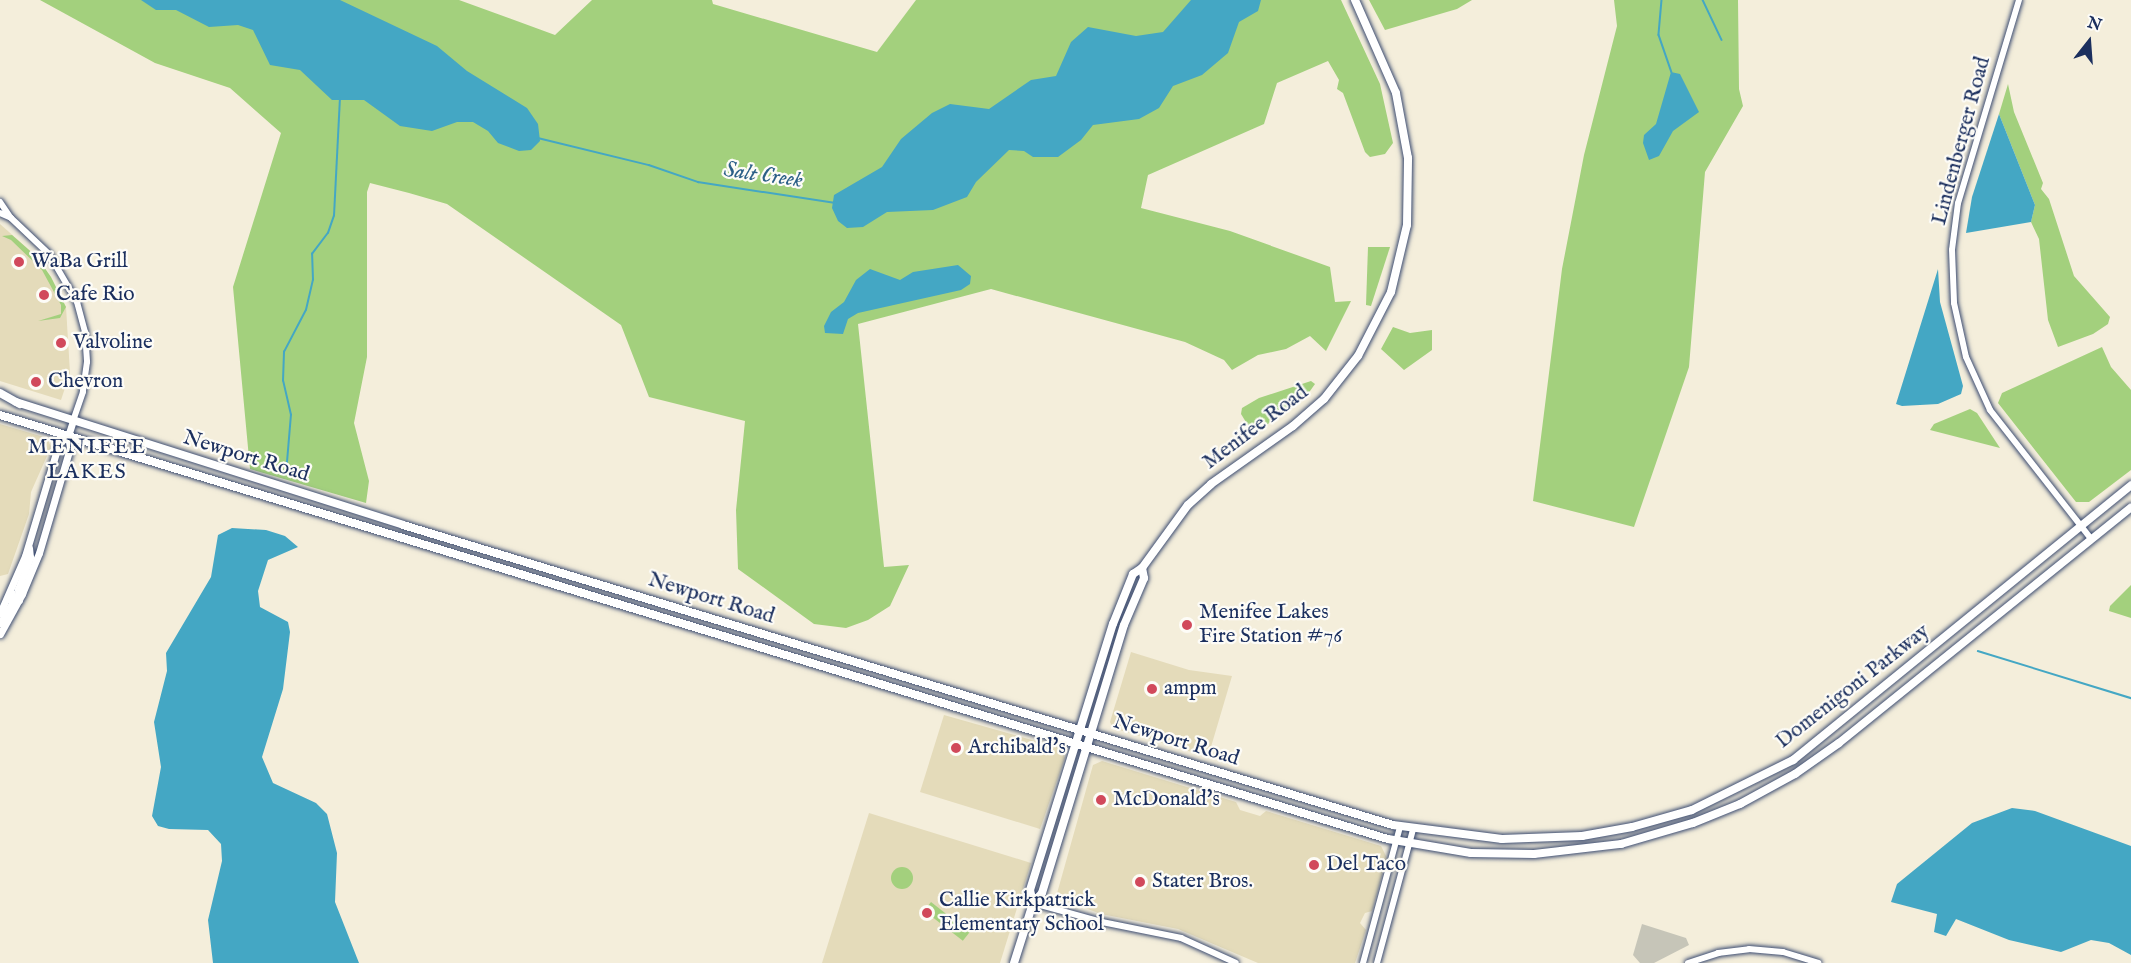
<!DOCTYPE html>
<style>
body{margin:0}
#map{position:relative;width:2131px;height:963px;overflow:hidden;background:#f4eedb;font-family:"IM FELL English",serif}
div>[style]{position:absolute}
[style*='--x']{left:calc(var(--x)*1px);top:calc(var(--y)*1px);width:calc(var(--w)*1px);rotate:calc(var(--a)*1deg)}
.built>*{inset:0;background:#e4dbba}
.industrial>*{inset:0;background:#c6c5b8}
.green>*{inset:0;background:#a3d07d;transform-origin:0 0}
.round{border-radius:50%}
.water>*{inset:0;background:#44a7c4}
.stream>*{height:1.5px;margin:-0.75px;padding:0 0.75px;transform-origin:0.75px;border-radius:0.75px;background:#44a7c4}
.roads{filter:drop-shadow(0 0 2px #3c4c71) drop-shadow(0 0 2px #3c4c71)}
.tertiary>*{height:6px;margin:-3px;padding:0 3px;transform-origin:3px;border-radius:3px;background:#fff}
.secondary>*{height:7px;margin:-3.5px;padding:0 3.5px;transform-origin:3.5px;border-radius:3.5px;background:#fff}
.primary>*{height:8px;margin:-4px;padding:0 4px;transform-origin:4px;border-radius:4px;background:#fff}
.motorway>*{height:8px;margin:-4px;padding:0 4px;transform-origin:4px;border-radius:4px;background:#fff}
.dots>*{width:16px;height:16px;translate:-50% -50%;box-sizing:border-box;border:3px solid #fdfcf7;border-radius:50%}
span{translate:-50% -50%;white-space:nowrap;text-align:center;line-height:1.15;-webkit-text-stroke:4.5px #fdfcf7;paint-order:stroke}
.street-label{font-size:21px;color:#1b2f5e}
.poi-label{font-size:21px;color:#1b2f5e}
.left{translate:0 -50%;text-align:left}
.water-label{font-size:22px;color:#2b5f87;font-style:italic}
.neighbourhood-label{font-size:22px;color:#1b2f5e;letter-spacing:1.5px}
.north{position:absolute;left:2059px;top:12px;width:60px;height:60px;-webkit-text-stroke:4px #fdfcf7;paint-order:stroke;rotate:17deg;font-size:16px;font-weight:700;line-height:24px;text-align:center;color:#1b2f5e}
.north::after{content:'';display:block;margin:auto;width:21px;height:27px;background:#1b2f5e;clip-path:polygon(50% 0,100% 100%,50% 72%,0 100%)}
</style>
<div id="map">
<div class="built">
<div style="clip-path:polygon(0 224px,37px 257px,66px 307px,70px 373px,61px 400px,0 381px)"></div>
<div style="clip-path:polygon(0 424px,47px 438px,51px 447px,31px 492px,29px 514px,8px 574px,0 576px)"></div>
<div style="clip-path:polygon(1131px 652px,1189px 670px,1232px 676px,1208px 757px,1113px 728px,1110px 722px)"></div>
<div style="clip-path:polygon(944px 715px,1060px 748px,1065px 758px,1040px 829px,920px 792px)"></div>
<div style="clip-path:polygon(1102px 761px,1236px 802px,1240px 810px,1260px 816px,1266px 811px,1381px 846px,1387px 858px,1372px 911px,1365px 913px,1360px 923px,1366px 930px,1355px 963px,1258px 963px,1178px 929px,1101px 914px,1056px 897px,1093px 765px)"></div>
<div style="clip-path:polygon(869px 813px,1031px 863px,1000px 963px,822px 963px)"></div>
</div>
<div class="industrial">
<div style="clip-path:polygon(1642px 924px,1686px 938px,1689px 945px,1654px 963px,1640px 963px,1633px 955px)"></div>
</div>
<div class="green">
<div style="clip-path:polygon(40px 0,459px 0,555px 35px,592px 0,712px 0,713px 4px,877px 52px,916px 0,1341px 0,1380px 84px,1393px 143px,1385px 154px,1370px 157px,1365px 152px,1343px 93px,1337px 89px,1339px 80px,1328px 61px,1277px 83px,1264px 124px,1148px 175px,1141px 208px,1230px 231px,1330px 267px,1335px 302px,1351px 301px,1326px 351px,1310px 336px,1286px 349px,1258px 355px,1232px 370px,1224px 360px,1185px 342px,991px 289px,858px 324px,884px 567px,909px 565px,890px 606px,868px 620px,846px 628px,814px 624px,738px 569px,736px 510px,745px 421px,649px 397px,621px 325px,447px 204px,409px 193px,370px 183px,367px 192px,367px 357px,354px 423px,369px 481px,366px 503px,250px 469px,233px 287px,281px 133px,230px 88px,155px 63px)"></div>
<div style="clip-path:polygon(1369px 0,1472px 0,1457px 9px,1385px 30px)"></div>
<div style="clip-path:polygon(1614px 0,1738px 0,1739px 89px,1743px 106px,1705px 172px,1689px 367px,1634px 527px,1533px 501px,1562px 269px,1584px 155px,1617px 26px)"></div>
<div style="clip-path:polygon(2008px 84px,2014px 112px,2043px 183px,2041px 189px,2049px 199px,2074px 276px,2110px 317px,2108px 324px,2093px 334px,2058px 347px,2048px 320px,2039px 239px,2031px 222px,2035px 205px,1999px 114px)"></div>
<div style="clip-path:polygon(12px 235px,37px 257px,51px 277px,66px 307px,60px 318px,38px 321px,61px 314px,61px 305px,42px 270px,11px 240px,2px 236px)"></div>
<div style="clip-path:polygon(1368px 247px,1390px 247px,1371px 306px,1366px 305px)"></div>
<div style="clip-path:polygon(1393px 327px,1410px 333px,1432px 330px,1432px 350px,1404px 370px,1381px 349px)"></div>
<div style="clip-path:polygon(2102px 347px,2111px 367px,2131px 390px,2131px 470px,2089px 502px,2076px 502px,1998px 403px,2002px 393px)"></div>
<div style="clip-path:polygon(1311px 381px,1315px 384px,1310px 391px,1260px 430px,1249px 427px,1241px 414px,1242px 408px,1259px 398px)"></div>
<div style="clip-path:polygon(1970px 409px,1977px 413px,2000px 448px,1930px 430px,1934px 424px)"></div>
<div style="clip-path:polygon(2131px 585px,2131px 618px,2109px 611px,2110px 606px)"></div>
<div class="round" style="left:891px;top:867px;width:22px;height:22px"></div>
<div style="left:931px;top:902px;width:49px;height:11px;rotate:38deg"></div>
</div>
<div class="water">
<div style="clip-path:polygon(141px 0,340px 0,437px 46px,467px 71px,527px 108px,538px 124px,540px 141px,531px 150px,519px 151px,498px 143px,488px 131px,473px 122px,457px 122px,432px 131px,400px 126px,364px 100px,332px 100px,300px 70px,270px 65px,253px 30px,238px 25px,209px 27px,176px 10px,156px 10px)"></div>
<div style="clip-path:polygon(1191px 0,1261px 0,1258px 11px,1239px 22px,1228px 53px,1202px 75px,1173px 86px,1159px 108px,1139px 119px,1093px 125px,1081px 140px,1058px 157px,1033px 157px,1024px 151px,1009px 150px,976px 182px,967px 197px,933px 210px,887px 212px,863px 227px,847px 228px,838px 221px,832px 208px,834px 195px,882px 167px,901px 139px,932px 113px,950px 104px,989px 109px,1031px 80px,1056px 76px,1071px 42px,1088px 27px,1136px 36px,1163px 32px)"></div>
<div style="clip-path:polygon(1671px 72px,1680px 74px,1699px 112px,1673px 131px,1659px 156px,1649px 160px,1643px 143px,1644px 135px,1656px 124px)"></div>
<div style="clip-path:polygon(1999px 114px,2035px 205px,2031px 222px,1966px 233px,1972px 197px)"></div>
<div style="clip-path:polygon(958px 265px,971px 276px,970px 284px,961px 290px,858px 313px,848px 319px,843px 334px,825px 333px,824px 326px,831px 312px,844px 302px,856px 280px,870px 269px,900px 280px,913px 272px)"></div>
<div style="clip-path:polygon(1938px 269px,1940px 302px,1963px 386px,1961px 394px,1938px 404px,1902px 406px,1896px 404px)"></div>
<div style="clip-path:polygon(232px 528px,266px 530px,285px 536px,298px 547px,268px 560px,258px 591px,260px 607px,288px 622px,290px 632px,283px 689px,262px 757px,273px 783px,316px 803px,327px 814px,337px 853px,335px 902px,359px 963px,213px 963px,208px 920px,222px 861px,221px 844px,208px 830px,169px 829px,158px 826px,152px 816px,161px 767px,154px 722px,167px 671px,166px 653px,211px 577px,218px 535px)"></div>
<div style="clip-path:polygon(2012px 808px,2035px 811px,2131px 846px,2131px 955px,2109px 943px,2091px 940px,2061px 952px,2009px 940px,1956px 919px,1946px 936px,1934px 932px,1937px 914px,1891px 902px,1897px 884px,1972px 823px)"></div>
</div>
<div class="stream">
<div style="--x:1662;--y:0;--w:35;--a:95"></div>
<div style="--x:1659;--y:35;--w:39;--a:71"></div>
<div style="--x:1703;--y:0;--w:44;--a:64.6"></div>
<div style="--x:538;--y:138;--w:114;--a:13.7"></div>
<div style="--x:649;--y:165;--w:52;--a:19.1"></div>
<div style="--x:698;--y:182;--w:139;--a:8.7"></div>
<div style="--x:286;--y:474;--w:59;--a:-85.2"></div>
<div style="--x:291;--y:415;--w:35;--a:-103"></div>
<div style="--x:283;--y:381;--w:29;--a:-88"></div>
<div style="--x:284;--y:352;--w:47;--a:-62.4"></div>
<div style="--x:306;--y:310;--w:31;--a:-77"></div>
<div style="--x:313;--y:280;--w:26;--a:-92"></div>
<div style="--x:312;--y:254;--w:26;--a:-53"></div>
<div style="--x:328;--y:233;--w:18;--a:-71"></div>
<div style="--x:334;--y:216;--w:117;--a:-87.1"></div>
<div style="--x:1978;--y:651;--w:160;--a:17.1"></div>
</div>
<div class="roads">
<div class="tertiary">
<div style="--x:2019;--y:0;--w:212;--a:106.7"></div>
<div style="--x:1958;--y:203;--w:47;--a:97.3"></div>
<div style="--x:1952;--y:250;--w:53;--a:87.8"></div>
<div style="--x:1954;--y:303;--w:55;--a:77.5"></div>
<div style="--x:1966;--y:357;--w:58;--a:65.6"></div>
<div style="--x:1990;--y:410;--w:164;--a:51.9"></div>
<div style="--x:0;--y:202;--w:18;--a:56"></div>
<div style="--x:0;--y:213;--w:12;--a:24"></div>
<div style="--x:11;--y:218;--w:52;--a:43.5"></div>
<div style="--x:49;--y:254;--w:56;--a:59.7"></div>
<div style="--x:77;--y:302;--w:31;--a:75"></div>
<div style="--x:85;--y:332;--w:30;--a:86"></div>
<div style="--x:87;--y:362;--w:30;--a:98"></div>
<div style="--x:83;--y:392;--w:31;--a:109"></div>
<div style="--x:1033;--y:903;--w:72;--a:15.4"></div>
<div style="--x:1102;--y:922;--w:81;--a:11.4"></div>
<div style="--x:1181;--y:938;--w:60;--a:24.4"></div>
<div style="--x:1363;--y:963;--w:141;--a:-74.8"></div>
<div style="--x:1377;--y:963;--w:138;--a:-74.9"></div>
<div style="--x:1688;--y:963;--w:32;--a:-18"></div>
<div style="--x:1718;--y:953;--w:31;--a:-7"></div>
<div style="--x:1749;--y:949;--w:34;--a:5"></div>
<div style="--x:1783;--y:952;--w:37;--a:17"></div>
</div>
<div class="secondary">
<div style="--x:19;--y:600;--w:11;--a:-95"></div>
<div style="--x:18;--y:589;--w:34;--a:-69"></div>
<div style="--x:30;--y:557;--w:9;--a:-96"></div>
<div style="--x:0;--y:613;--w:62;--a:-66.3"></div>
<div style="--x:25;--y:556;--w:118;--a:-73.3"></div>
<div style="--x:59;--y:443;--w:11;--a:-38"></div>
<div style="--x:0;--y:623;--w:23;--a:-59"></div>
<div style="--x:12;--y:603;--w:10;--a:-90"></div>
<div style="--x:0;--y:634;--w:46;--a:-61.2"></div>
<div style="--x:22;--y:594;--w:44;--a:-67.5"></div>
<div style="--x:39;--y:553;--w:109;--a:-73.6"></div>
<div style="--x:70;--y:448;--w:12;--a:-99"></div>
<div style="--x:68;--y:436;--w:16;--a:-72"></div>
</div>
<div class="primary">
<div style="--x:16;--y:402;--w:406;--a:17.6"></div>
<div style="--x:403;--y:525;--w:1034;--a:16.86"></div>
<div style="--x:1393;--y:825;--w:110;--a:7.3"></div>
<div style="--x:1502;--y:839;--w:80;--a:-2.1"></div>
<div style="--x:1582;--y:836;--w:51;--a:-10.2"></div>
<div style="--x:1632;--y:827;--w:62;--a:-15.8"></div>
<div style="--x:1692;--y:810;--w:113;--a:-26.3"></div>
<div style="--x:1793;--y:760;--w:436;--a:-39.1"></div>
<div style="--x:0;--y:415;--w:1451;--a:16.99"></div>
<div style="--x:1388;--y:839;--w:84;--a:9.6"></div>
<div style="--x:1471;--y:853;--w:63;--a:0.9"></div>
<div style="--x:1534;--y:854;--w:88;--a:-6.6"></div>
<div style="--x:1621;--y:844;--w:75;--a:-16.3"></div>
<div style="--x:1693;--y:823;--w:51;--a:-22"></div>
<div style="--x:1740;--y:804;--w:63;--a:-28.6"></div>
<div style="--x:1795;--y:774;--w:54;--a:-35.2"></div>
<div style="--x:1839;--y:743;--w:375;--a:-38.9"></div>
<div style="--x:1033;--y:903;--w:13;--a:-103"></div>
<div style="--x:1030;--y:890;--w:279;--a:-72.7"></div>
<div style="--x:1113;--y:624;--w:54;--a:-68.2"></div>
<div style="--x:1133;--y:574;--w:11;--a:-34"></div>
<div style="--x:1142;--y:568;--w:78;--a:-53.9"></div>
<div style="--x:1188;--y:505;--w:31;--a:-42"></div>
<div style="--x:1211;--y:484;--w:100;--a:-35.3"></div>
<div style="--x:1293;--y:426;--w:41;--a:-41.1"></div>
<div style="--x:1324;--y:399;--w:55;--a:-51.7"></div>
<div style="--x:1358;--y:356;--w:72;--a:-62.7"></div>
<div style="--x:1391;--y:292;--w:69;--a:-76.6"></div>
<div style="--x:1407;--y:225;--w:67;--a:-89.1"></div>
<div style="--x:1408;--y:158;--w:66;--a:-100.5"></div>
<div style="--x:1396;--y:93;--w:102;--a:-113.8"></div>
<div style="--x:1014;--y:963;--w:63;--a:-72.4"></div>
<div style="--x:1033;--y:903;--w:13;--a:-48"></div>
<div style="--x:1042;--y:893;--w:280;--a:-73"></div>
<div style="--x:1124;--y:625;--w:51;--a:-66.9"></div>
<div style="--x:1144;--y:578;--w:10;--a:-101"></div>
</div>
<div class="motorway">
<div style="--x:0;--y:393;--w:23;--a:29"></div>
</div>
</div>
<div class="dots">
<div style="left:19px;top:262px;background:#d1495b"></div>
<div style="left:44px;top:295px;background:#d1495b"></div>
<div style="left:61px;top:343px;background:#d1495b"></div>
<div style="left:36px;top:382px;background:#d1495b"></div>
<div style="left:1187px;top:625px;background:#d1495b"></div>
<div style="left:1152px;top:689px;background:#d1495b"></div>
<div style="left:956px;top:748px;background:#d1495b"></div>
<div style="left:1101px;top:800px;background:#d1495b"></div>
<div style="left:1314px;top:865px;background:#d1495b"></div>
<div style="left:1140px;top:882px;background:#d1495b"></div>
<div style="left:927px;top:913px;background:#d1495b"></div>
</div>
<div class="street-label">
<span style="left:1962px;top:141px;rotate:-75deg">Lindenberger Road</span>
<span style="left:1256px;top:428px;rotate:-37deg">Menifee Road</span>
<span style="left:246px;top:457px;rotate:17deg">Newport Road</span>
<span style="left:711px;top:599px;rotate:17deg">Newport Road</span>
<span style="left:1853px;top:687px;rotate:-38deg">Domenigoni Parkway</span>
<span style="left:1176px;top:741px;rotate:17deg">Newport Road</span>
</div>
<div class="poi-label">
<span class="left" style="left:31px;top:262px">WaBa Grill</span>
<span class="left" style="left:56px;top:295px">Cafe Rio</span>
<span class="left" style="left:73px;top:343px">Valvoline</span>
<span class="left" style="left:48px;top:382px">Chevron</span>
<span class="left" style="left:1199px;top:625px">Menifee Lakes<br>Fire Station #76</span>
<span class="left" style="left:1164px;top:689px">ampm</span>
<span class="left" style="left:968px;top:748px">Archibald's</span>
<span class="left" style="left:1113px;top:800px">McDonald's</span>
<span class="left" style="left:1326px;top:865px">Del Taco</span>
<span class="left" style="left:1152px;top:882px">Stater Bros.</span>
<span class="left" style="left:939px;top:913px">Callie Kirkpatrick<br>Elementary School</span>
</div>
<div class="water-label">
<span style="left:763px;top:176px;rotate:8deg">Salt Creek</span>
</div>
<div class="neighbourhood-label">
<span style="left:87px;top:460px">MENIFEE<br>LAKES</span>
</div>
<div class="north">N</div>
</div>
